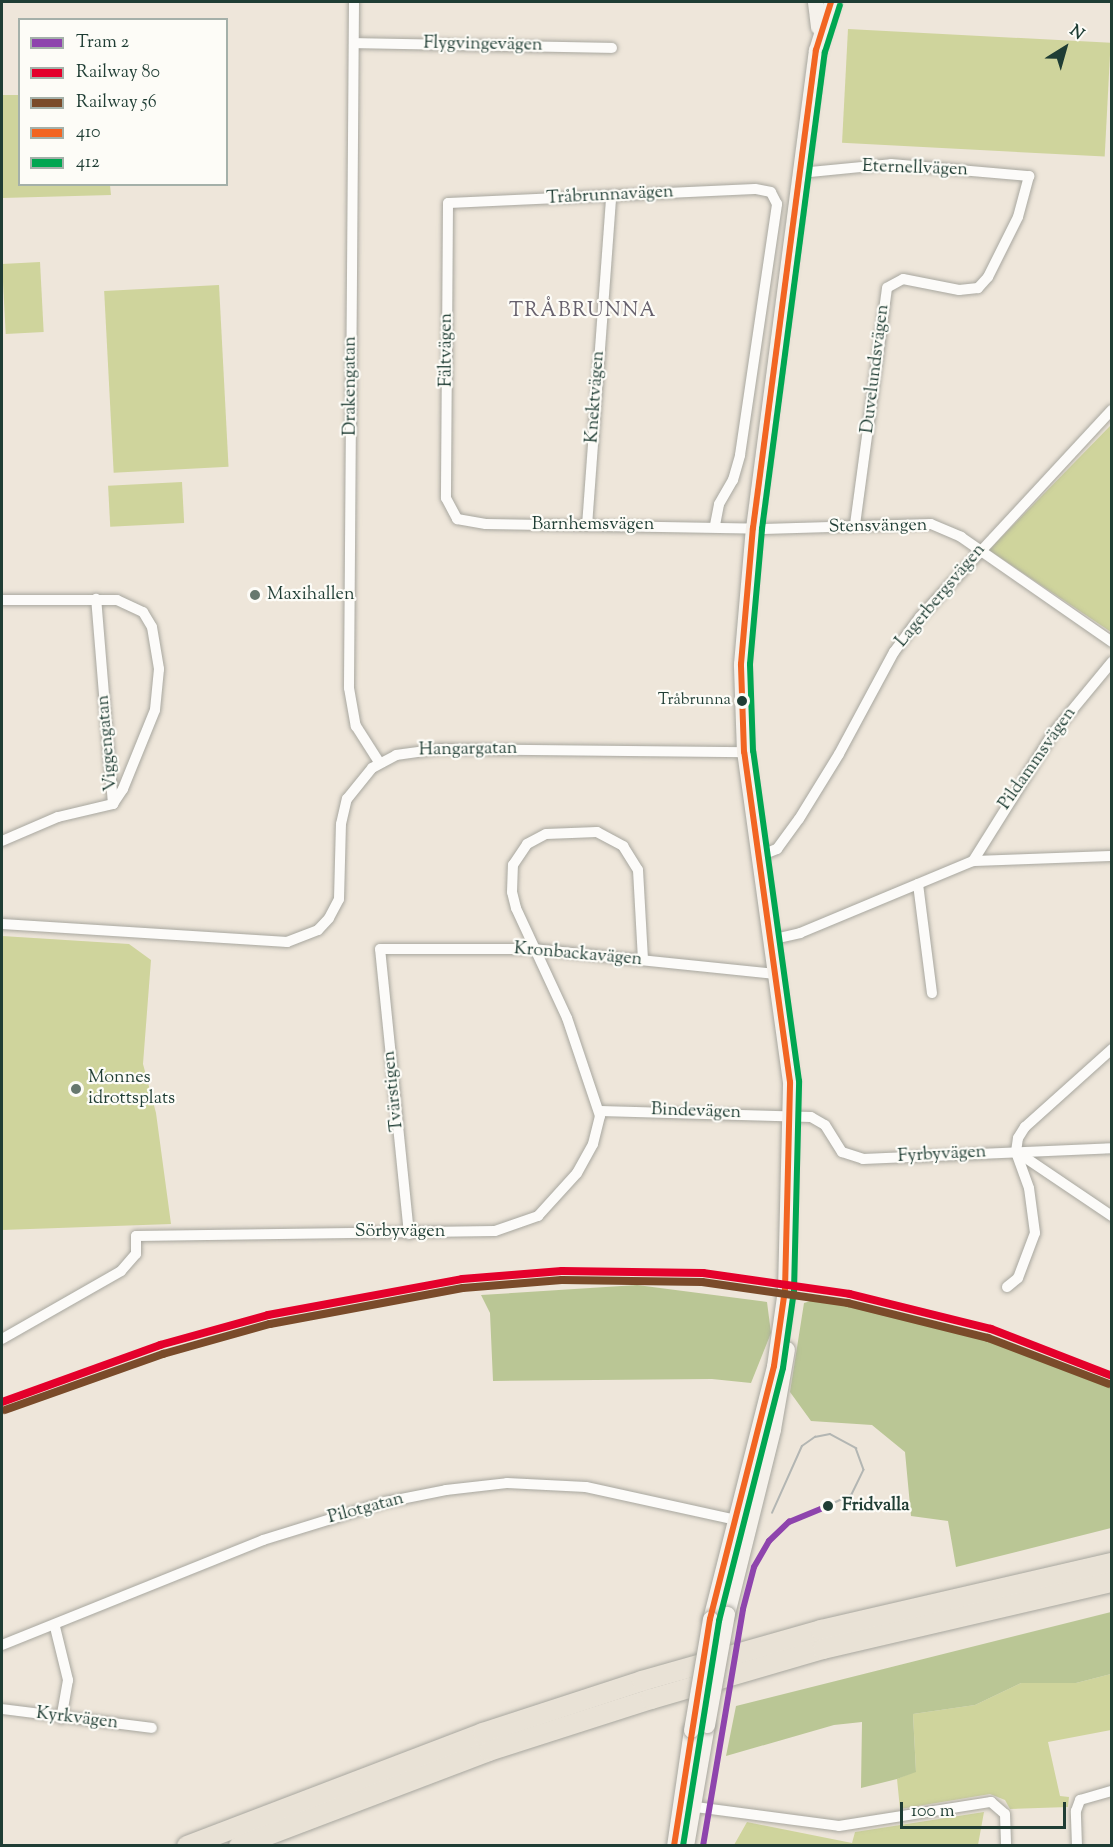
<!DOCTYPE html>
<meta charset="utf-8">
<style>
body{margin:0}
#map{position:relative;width:1113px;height:1847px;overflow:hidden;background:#eee6da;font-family:"Sorts Mill Goudy",serif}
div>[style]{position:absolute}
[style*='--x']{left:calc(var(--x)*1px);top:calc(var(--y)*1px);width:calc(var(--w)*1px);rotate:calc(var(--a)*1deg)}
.green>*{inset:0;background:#cfd49c;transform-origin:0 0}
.forest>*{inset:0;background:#bac695}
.roads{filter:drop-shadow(0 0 2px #a8a79f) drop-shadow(0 0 2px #a8a79f)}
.minor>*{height:10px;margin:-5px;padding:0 5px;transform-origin:5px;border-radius:5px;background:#fcfbf9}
.secondary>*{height:15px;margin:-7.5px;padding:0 7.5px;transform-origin:7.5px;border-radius:7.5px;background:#f5f1eb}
.motorway>*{height:20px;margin:-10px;padding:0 10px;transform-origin:10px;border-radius:10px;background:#e9e2d6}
.tram>*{height:1.5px;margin:-0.75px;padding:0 0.75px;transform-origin:0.75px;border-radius:0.75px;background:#b3b6b3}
.bridges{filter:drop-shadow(0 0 2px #a8a79f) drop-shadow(0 0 2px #a8a79f)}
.secondary-bridge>*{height:15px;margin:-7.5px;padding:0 7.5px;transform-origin:7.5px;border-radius:7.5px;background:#f5f1eb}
.bus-1>*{height:6px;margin:-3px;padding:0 3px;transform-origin:3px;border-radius:3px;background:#f26522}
.bus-2>*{height:6px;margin:-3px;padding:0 3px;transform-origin:3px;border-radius:3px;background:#00a651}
.rail-1>*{height:8px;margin:-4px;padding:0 4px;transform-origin:4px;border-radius:4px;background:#e4002b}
.rail-2>*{height:8px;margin:-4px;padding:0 4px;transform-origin:4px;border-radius:4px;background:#7a4b2a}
.tram-1>*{height:6px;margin:-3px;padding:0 3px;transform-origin:3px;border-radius:3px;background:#8e44ad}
.dots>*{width:16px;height:16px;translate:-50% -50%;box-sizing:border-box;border:3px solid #fdfcf7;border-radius:50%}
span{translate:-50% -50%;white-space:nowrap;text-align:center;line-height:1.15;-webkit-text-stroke:4.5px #fdfcf7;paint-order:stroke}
.bus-label{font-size:16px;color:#1f3d34}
.right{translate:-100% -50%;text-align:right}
.street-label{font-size:18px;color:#1f3d34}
.poi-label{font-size:18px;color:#1f3d34}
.left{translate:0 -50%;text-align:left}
.stop-label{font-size:18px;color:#1f3d34;font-weight:700}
.neighbourhood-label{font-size:20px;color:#67616d;letter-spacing:1.5px}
.frame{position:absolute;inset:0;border:3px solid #1f3d34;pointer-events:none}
.legend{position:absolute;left:18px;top:18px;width:210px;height:168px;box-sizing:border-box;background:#fdfcf7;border:2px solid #a4b0a9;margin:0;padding:8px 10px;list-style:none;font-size:18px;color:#1f3d34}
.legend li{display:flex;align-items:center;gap:12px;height:30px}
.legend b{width:30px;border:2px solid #a4b0a9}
.north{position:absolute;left:1035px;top:18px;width:60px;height:60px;-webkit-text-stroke:4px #fdfcf7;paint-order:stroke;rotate:37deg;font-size:16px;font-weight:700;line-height:24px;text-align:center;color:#1f3d34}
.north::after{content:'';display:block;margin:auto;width:21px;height:27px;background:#1f3d34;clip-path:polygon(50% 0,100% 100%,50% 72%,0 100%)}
.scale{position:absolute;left:900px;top:1802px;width:166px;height:27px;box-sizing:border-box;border:3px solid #1f3d34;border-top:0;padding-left:8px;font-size:18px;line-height:21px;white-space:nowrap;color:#1f3d34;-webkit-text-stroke:4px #fdfcf7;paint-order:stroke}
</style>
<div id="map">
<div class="green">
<div style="left:848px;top:29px;width:263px;height:114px;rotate:3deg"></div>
<div style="clip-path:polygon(2px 95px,19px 95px,20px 184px,110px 185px,111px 195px,2px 198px)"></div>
<div style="left:40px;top:262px;width:70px;height:38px;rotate:87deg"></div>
<div style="left:219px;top:285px;width:182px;height:115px;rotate:87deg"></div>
<div style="clip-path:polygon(1111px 425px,1111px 632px,989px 550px)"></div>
<div style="left:182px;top:482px;width:41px;height:74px;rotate:87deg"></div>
<div style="clip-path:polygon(2px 936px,129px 944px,151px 960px,143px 1064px,156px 1113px,171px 1224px,2px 1230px)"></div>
<div style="clip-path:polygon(1111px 1674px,1111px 1730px,1048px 1742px,1060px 1796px,1069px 1797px,1068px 1807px,1010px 1809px,1005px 1800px,990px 1794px,900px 1809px,897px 1779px,916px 1771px,913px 1714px,975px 1705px,1021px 1683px,1076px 1683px)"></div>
<div style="clip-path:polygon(984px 1812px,978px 1845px,734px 1845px,747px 1822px,852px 1843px,855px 1832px)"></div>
</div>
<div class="forest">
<div style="clip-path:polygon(637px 1285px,767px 1302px,771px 1333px,751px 1383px,712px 1379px,493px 1381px,490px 1313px,481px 1295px)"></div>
<div style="clip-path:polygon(820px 1298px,947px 1324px,1111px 1387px,1111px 1528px,956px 1567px,948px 1521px,911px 1516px,905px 1452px,872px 1425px,811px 1421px,790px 1392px,804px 1303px)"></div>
<div style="clip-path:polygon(1111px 1612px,1111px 1674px,1076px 1683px,1021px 1683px,975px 1705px,913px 1714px,916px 1772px,897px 1779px,861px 1788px,862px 1722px,834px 1725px,726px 1756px,736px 1706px)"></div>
</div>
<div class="roads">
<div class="minor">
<div style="--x:354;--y:2;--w:686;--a:90.42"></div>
<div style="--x:349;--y:688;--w:39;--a:80"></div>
<div style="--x:356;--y:726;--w:43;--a:57.4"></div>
<div style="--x:354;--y:43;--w:258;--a:1.1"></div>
<div style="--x:800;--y:173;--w:91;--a:-5.6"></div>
<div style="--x:891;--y:164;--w:139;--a:5"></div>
<div style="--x:1029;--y:176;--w:42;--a:105"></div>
<div style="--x:1018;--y:217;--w:67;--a:116.6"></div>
<div style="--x:988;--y:277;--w:15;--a:132"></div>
<div style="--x:978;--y:288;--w:19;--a:174"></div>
<div style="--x:959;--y:290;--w:57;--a:-168.9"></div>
<div style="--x:903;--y:279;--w:18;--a:151"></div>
<div style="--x:887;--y:288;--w:240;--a:97.7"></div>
<div style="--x:715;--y:525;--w:21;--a:-79"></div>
<div style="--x:719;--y:504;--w:28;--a:-60"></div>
<div style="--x:733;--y:480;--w:26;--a:-74"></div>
<div style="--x:740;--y:455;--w:254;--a:-81.6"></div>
<div style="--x:777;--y:204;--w:13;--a:-117"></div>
<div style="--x:771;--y:192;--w:16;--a:-169"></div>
<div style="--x:755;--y:189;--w:307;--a:177.4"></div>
<div style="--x:448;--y:203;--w:295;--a:90.4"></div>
<div style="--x:446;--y:498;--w:24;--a:62"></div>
<div style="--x:457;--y:519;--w:29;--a:10"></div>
<div style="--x:486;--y:524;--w:277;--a:1"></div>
<div style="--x:763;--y:529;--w:168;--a:-1.7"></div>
<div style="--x:931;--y:524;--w:33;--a:23"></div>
<div style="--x:961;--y:537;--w:184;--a:34.8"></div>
<div style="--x:587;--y:526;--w:331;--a:-85.8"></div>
<div style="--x:2;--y:600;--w:115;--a:0"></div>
<div style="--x:117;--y:600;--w:29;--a:25"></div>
<div style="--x:143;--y:612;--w:17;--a:59"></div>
<div style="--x:152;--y:627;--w:43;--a:80.5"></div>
<div style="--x:159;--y:669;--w:41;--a:95.6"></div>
<div style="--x:155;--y:710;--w:85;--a:112.1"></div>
<div style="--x:123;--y:789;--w:18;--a:124"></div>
<div style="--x:2;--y:841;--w:61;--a:-23.2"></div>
<div style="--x:58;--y:817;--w:57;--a:-13.3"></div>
<div style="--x:113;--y:804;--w:206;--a:-94.7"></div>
<div style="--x:757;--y:857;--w:22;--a:-22"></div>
<div style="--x:777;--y:849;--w:37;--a:-54"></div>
<div style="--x:799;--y:819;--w:76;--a:-58.4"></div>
<div style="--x:839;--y:754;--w:116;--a:-61.7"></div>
<div style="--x:894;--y:652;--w:44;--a:-53.4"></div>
<div style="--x:920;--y:617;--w:282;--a:-47.2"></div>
<div style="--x:973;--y:861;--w:139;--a:-2.1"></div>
<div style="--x:918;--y:884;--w:110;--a:82.7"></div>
<div style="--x:2;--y:924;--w:286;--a:3.6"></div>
<div style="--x:287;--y:942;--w:33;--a:-21"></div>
<div style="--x:318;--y:930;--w:16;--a:-47"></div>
<div style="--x:329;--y:918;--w:21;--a:-62"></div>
<div style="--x:339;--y:899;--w:75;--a:-88.5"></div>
<div style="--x:341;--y:824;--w:26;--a:-77"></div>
<div style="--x:347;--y:799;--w:40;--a:-51"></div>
<div style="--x:372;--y:768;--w:27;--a:-28"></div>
<div style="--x:396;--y:755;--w:43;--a:-7.9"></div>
<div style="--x:439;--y:749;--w:305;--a:0.6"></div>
<div style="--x:770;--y:940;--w:31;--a:-13"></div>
<div style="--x:800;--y:933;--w:187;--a:-22.6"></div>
<div style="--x:973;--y:861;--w:152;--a:-57.9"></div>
<div style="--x:1054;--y:732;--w:91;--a:-50.4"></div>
<div style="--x:600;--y:1111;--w:211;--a:1.6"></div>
<div style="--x:811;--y:1117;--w:16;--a:30"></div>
<div style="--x:825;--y:1125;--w:32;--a:58"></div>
<div style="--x:842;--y:1152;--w:22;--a:18"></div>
<div style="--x:863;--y:1159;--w:249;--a:-2.5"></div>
<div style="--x:1017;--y:1152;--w:115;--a:34"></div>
<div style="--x:409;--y:1234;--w:286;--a:-95.8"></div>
<div style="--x:380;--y:949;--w:153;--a:0"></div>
<div style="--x:533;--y:949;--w:244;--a:5.9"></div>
<div style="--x:1007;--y:1287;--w:14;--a:-39"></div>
<div style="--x:1018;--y:1278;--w:48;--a:-69.3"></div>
<div style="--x:1035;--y:1233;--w:45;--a:-97.6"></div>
<div style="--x:1029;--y:1188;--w:38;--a:-110"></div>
<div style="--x:1016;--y:1152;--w:14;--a:-82"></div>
<div style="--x:1018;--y:1138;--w:13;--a:-58"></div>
<div style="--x:1025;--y:1127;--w:117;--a:-41.9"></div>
<div style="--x:2;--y:1339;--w:137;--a:-29.7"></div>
<div style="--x:121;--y:1271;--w:23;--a:-49"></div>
<div style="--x:136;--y:1254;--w:18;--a:-90"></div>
<div style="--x:136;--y:1236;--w:359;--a:-0.8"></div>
<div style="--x:495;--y:1231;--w:46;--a:-19.2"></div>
<div style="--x:538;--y:1216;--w:58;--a:-47.8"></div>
<div style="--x:577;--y:1173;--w:33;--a:-61"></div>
<div style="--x:593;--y:1144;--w:29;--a:-76"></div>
<div style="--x:600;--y:1116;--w:103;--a:-108.6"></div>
<div style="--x:567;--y:1018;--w:121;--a:-114.9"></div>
<div style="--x:516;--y:908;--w:16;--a:-104"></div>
<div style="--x:512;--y:892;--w:27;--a:-88"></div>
<div style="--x:513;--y:865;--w:25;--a:-56"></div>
<div style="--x:527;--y:844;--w:21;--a:-28"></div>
<div style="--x:546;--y:834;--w:51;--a:-2.2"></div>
<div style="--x:597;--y:832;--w:30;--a:28"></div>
<div style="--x:623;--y:846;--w:28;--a:58"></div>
<div style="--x:638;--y:870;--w:90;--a:86.8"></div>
<div style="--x:55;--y:1627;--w:55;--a:76.2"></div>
<div style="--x:68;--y:1680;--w:39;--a:100"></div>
<div style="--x:2;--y:1645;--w:281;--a:-21.9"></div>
<div style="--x:263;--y:1540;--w:129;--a:-17.2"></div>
<div style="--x:386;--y:1502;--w:61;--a:-11.3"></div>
<div style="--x:446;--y:1490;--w:61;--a:-6.5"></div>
<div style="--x:507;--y:1483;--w:79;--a:2.9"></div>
<div style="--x:586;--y:1487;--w:158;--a:12.4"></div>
<div style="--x:2;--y:1709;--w:151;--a:7.2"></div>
<div style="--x:688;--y:1806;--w:152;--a:7.5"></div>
<div style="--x:839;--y:1826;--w:154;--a:-9"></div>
<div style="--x:991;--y:1802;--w:18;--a:41"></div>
<div style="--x:1005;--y:1814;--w:32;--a:88"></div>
<div style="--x:1077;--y:1846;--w:35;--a:-92"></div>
<div style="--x:1076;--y:1811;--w:12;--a:-70"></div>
<div style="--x:1080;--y:1800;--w:33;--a:-16"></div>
</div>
<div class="secondary">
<div style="--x:815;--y:2;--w:25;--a:83"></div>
<div style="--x:727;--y:1614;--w:191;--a:-76"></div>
<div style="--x:773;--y:1429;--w:81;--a:-80.1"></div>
<div style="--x:710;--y:1619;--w:261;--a:-75.8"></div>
<div style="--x:774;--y:1366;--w:77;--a:-81.8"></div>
<div style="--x:785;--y:1290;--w:208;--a:-88.6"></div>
<div style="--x:790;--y:1082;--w:333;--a:-97.9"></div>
<div style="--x:744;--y:752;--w:88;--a:-92"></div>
<div style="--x:741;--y:664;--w:137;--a:-85"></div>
<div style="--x:753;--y:528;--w:482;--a:-82.5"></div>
<div style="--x:816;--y:50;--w:50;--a:-72.6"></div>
<div style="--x:674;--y:1846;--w:117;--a:-81.7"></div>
<div style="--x:686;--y:1846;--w:123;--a:-80.2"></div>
</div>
<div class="motorway">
<div style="--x:187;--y:1846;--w:317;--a:-20.9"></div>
<div style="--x:483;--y:1733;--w:167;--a:-18.1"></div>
<div style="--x:642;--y:1681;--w:186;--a:-15.9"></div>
<div style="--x:821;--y:1630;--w:299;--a:-13"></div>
<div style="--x:239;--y:1846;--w:267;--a:-20.8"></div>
<div style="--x:489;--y:1751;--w:170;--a:-17.8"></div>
<div style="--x:651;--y:1699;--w:179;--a:-16.2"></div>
<div style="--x:823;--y:1649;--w:297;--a:-13.1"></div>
</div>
</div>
<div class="tram">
<div style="--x:772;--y:1513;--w:73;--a:-65.9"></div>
<div style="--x:802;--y:1446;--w:16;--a:-35"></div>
<div style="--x:815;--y:1437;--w:15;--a:-11"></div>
<div style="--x:830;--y:1434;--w:30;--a:28"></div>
<div style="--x:856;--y:1448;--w:23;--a:70"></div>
<div style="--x:864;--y:1470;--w:28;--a:116"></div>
<div style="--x:852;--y:1495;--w:26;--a:155"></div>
</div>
<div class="bridges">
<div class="secondary-bridge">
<div style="--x:707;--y:1725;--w:113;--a:-79.8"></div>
<div style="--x:691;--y:1730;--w:113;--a:-80.3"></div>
</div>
</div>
<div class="bus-1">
<div style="--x:674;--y:1846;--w:230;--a:-81"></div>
<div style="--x:710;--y:1619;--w:261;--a:-75.8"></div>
<div style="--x:774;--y:1366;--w:77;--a:-81.8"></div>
<div style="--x:785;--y:1290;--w:208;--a:-88.6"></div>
<div style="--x:790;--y:1082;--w:333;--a:-97.9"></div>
<div style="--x:744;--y:752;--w:88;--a:-92"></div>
<div style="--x:741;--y:664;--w:137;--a:-85"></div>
<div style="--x:753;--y:528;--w:482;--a:-82.5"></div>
<div style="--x:816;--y:50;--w:50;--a:-72.6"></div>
</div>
<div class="bus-2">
<div style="--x:683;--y:1846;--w:228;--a:-80.9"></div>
<div style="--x:719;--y:1621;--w:261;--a:-75.8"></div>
<div style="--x:783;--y:1368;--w:78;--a:-81.9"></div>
<div style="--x:794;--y:1291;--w:210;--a:-88.6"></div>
<div style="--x:799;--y:1081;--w:333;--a:-97.9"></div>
<div style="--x:753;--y:751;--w:87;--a:-92"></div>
<div style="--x:750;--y:664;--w:136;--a:-84.9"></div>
<div style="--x:762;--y:529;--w:481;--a:-82.5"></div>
<div style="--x:825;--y:52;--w:49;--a:-72.3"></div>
</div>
<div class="rail-1">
<div style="--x:2;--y:1402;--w:168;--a:-19.8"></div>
<div style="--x:160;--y:1345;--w:112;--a:-15.5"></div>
<div style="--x:268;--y:1315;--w:197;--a:-10.5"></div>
<div style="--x:462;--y:1279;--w:100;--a:-4.6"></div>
<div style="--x:562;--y:1271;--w:141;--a:0.8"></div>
<div style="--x:703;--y:1273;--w:148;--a:8.1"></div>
<div style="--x:850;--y:1294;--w:145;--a:13.9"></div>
<div style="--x:991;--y:1329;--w:130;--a:21.2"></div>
</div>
<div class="rail-2">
<div style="--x:5;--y:1410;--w:168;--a:-19.5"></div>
<div style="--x:163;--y:1354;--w:111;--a:-15.7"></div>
<div style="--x:270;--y:1324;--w:196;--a:-10.6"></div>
<div style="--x:463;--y:1288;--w:99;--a:-4.6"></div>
<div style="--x:562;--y:1280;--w:140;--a:0.8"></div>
<div style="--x:702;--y:1282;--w:148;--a:8.2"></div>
<div style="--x:848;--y:1303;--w:144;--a:14"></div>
<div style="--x:988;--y:1338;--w:129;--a:20.8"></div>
</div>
<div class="tram-1">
<div style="--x:703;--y:1846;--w:240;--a:-80.4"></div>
<div style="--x:743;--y:1609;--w:43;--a:-75.3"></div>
<div style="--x:754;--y:1567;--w:30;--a:-60"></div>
<div style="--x:769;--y:1541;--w:28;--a:-44"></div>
<div style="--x:789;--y:1522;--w:42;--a:-22.3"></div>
</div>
<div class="dots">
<div style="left:255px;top:595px;background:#67786e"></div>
<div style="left:742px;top:701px;background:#1f3d34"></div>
<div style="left:76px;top:1089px;background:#67786e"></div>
<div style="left:828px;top:1506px;background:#1f3d34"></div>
</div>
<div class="bus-label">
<span class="right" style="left:731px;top:701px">Tråbrunna</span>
</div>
<div class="street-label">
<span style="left:483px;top:45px;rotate:1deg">Flygvingevägen</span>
<span style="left:915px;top:169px;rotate:2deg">Eternellvägen</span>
<span style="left:610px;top:196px;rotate:-3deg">Tråbrunnavägen</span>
<span style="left:447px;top:350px;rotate:-90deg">Fältvägen</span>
<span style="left:876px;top:369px;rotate:-83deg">Duvelundsvägen</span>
<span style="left:351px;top:386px;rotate:-90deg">Drakengatan</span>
<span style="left:596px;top:397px;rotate:-86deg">Knektvägen</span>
<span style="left:593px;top:525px">Barnhemsvägen</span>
<span style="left:878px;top:527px;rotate:-1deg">Stensvängen</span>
<span style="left:941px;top:596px;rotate:-50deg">Lagerbergsvägen</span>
<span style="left:108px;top:743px;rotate:-95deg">Viggengatan</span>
<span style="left:468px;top:750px;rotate:-1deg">Hangargatan</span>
<span style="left:1038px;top:759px;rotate:-55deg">Pildammsvägen</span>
<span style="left:578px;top:955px;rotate:5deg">Kronbackavägen</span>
<span style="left:394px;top:1091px;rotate:-96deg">Tvärstigen</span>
<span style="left:696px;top:1112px;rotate:2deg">Bindevägen</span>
<span style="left:942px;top:1155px;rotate:-3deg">Fyrbyvägen</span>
<span style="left:400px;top:1232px">Sörbyvägen</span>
<span style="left:366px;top:1509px;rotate:-15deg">Pilotgatan</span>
<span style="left:77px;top:1719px;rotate:7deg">Kyrkvägen</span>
</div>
<div class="poi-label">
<span class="left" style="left:267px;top:595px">Maxihallen</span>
<span class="left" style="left:88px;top:1089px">Monnes<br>idrottsplats</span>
</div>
<div class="stop-label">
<span class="left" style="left:842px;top:1506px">Fridvalla</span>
</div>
<div class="neighbourhood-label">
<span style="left:583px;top:311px">TRÅBRUNNA</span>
</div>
<div class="frame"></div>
<ul class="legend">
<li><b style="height:8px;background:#8e44ad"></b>Tram 2</li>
<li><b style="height:8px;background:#e4002b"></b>Railway 80</li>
<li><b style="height:8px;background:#7a4b2a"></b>Railway 56</li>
<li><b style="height:8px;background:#f26522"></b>410</li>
<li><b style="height:8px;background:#00a651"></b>412</li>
</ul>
<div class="north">N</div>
<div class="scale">100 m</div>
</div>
